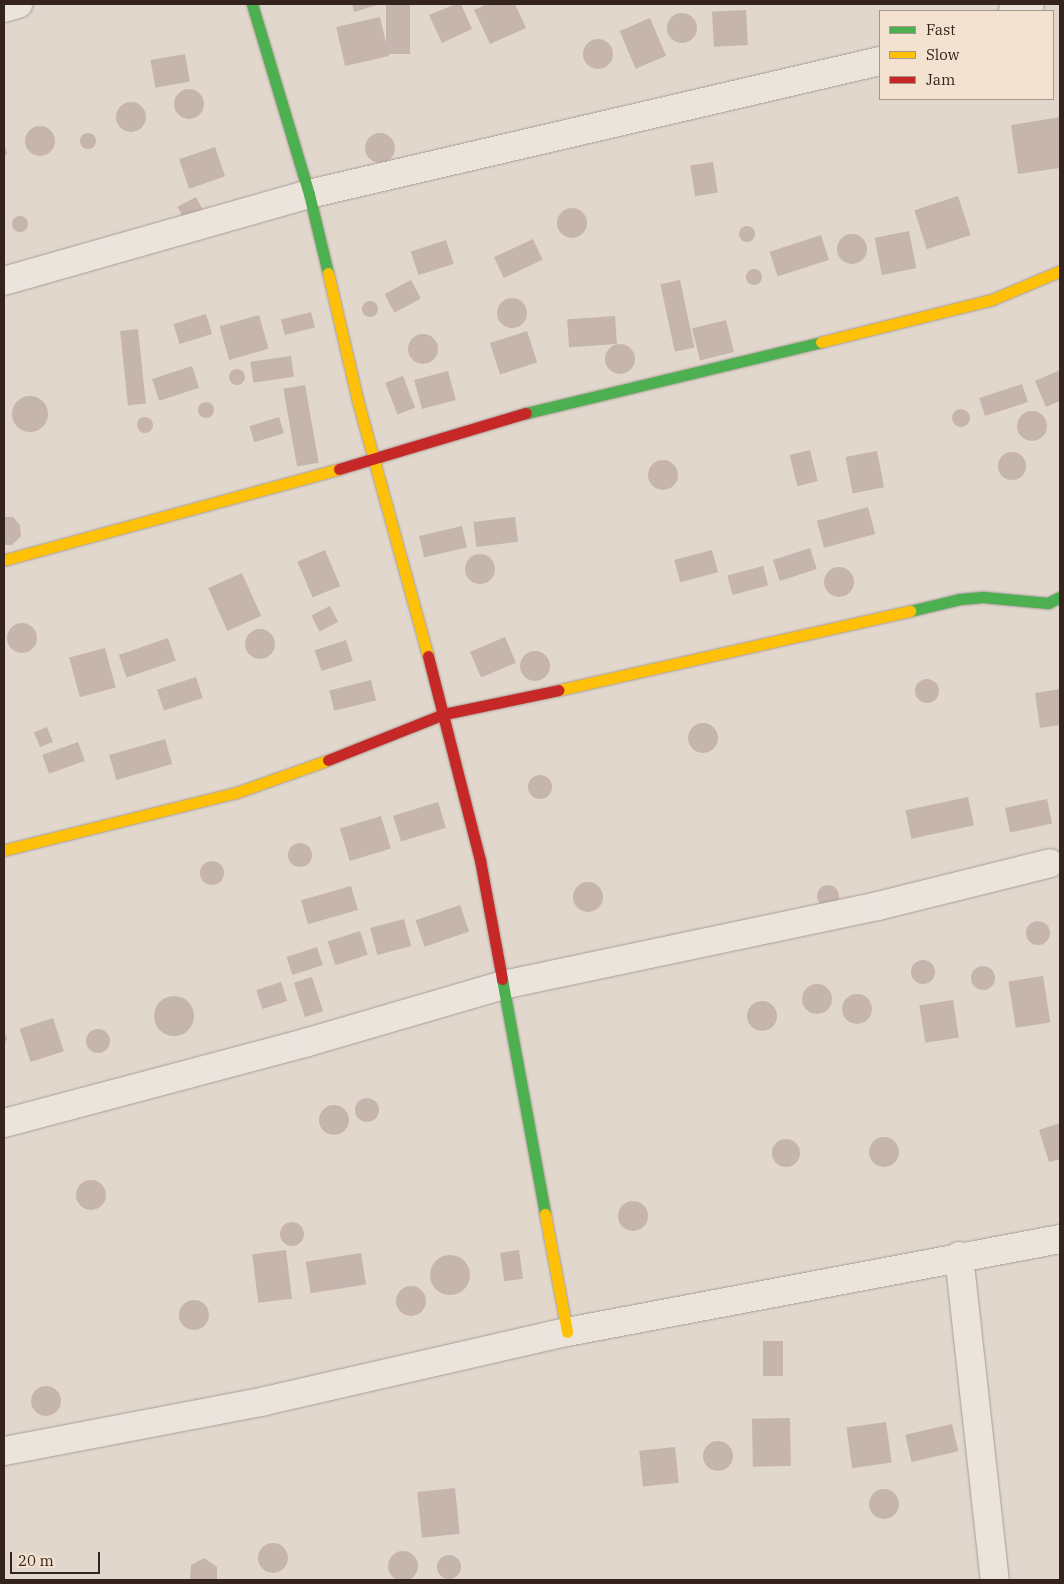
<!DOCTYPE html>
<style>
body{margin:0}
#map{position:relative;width:1064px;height:1584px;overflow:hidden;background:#e2d7cc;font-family:"IBM Plex Serif",serif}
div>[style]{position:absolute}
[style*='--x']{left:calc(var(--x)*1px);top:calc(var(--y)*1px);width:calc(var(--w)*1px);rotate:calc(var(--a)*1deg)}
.building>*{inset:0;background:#c6b5ad;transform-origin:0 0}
.round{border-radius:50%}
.roads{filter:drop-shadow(0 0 1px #a79d95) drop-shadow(0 0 1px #a79d95)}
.street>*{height:28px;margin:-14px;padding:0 14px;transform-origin:14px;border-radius:14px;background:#eae4dd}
.fast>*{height:11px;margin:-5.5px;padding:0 5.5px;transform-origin:5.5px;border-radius:5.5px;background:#4caf50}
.slow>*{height:11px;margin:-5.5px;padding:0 5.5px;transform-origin:5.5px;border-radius:5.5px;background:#ffc107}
.jam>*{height:11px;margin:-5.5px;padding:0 5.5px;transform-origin:5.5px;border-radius:5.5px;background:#c62828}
span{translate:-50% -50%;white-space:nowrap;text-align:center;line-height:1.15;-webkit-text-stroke:4px #f4e2d1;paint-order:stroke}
.frame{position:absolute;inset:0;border:5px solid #35241e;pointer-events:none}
.legend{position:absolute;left:879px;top:10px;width:175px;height:90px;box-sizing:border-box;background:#f4e2d1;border:1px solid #a89689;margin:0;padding:6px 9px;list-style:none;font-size:15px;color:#35241e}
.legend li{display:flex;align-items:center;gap:10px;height:25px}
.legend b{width:25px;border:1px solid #a89689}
.scale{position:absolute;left:10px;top:1552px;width:90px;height:22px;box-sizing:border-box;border:2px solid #35241e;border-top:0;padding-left:6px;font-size:15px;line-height:18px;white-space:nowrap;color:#35241e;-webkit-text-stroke:4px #f4e2d1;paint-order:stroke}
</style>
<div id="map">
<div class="building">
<div style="clip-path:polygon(352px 4px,380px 4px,354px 12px)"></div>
<div style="left:386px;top:4px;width:24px;height:50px"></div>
<div style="clip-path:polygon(456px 4px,461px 4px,472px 29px,442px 43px,429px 15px)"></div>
<div style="clip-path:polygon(487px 4px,515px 4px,526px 28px,490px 44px,474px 10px)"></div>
<div style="left:746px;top:10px;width:35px;height:34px;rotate:87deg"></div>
<div class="round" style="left:667px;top:13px;width:30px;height:30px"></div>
<div style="left:380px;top:17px;width:40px;height:45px;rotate:77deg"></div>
<div style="left:650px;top:18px;width:41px;height:33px;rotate:67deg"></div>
<div class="round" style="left:583px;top:39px;width:30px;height:30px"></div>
<div style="left:185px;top:54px;width:28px;height:35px;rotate:80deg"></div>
<div class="round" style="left:174px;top:89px;width:30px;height:30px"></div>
<div class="round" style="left:116px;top:102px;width:30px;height:30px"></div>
<div style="clip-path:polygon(1060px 117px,1060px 168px,1018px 174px,1011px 125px)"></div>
<div class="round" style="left:25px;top:126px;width:30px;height:30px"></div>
<div class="round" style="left:80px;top:133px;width:16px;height:16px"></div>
<div class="round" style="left:365px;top:133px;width:30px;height:30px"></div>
<div style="clip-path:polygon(4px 144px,7px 153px,4px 158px)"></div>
<div style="left:215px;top:147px;width:31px;height:38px;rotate:71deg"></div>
<div style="left:713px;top:162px;width:31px;height:23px;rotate:81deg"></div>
<div style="left:958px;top:196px;width:41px;height:46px;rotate:72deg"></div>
<div style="left:196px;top:197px;width:15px;height:21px;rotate:62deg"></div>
<div class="round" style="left:557px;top:208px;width:30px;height:30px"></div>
<div class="round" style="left:12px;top:216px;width:16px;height:16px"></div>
<div class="round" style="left:739px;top:226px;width:16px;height:16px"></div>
<div style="left:909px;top:231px;width:38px;height:35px;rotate:79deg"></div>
<div class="round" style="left:837px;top:234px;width:30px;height:30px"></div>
<div style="left:821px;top:235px;width:26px;height:54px;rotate:72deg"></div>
<div style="left:533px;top:239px;width:23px;height:43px;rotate:65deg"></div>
<div style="left:446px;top:240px;width:25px;height:37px;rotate:72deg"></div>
<div class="round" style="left:746px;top:269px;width:16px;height:16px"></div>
<div style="left:411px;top:280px;width:21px;height:30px;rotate:62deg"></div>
<div style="left:680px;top:280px;width:69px;height:20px;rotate:78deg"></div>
<div class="round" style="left:497px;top:298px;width:30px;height:30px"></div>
<div class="round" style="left:362px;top:301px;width:16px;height:16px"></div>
<div style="left:311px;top:312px;width:16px;height:31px;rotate:76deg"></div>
<div style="left:206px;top:314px;width:21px;height:34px;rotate:73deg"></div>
<div style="left:259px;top:315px;width:35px;height:41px;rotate:74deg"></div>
<div style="left:615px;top:316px;width:28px;height:48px;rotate:86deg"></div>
<div style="left:726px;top:320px;width:33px;height:35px;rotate:76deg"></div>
<div style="left:138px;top:329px;width:75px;height:18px;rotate:84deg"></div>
<div style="left:527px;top:331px;width:33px;height:39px;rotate:72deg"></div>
<div class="round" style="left:408px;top:334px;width:30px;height:30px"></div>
<div class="round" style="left:605px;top:344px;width:30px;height:30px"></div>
<div style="left:291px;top:356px;width:21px;height:41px;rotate:82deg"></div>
<div style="left:192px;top:366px;width:23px;height:42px;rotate:72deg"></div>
<div class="round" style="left:229px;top:369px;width:16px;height:16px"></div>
<div style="clip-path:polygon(1060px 370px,1060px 401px,1046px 407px,1035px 381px)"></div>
<div style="left:448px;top:371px;width:30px;height:35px;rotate:75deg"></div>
<div style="left:403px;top:376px;width:34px;height:19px;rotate:69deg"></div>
<div style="left:1022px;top:384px;width:19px;height:45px;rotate:72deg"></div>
<div style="left:305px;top:385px;width:79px;height:22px;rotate:80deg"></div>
<div class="round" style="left:12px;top:396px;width:36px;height:36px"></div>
<div class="round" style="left:198px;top:402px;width:16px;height:16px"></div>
<div class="round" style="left:952px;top:409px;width:18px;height:18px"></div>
<div class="round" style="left:1017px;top:411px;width:30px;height:30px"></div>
<div class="round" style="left:137px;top:417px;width:16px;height:16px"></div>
<div style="left:279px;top:417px;width:17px;height:31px;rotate:73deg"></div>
<div style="left:810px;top:450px;width:32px;height:21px;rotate:76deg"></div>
<div style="left:877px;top:451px;width:37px;height:32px;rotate:79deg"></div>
<div class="round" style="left:998px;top:452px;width:28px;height:28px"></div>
<div class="round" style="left:648px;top:460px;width:30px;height:30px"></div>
<div style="left:868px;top:507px;width:28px;height:53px;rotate:75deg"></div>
<div style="clip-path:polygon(4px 517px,13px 517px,20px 525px,21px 536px,12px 545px,4px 545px)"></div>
<div style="left:515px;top:517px;width:25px;height:42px;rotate:83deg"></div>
<div style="left:462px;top:526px;width:22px;height:44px;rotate:77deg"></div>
<div style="left:810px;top:548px;width:22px;height:39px;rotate:72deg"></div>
<div style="left:325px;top:550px;width:39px;height:30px;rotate:67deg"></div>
<div style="left:712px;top:550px;width:23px;height:39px;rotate:75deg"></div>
<div class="round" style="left:465px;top:554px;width:30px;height:30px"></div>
<div style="left:763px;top:566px;width:20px;height:37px;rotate:75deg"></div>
<div class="round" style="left:824px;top:567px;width:30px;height:30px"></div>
<div style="left:242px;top:573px;width:47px;height:37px;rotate:66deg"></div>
<div style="left:330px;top:606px;width:18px;height:21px;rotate:63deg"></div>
<div class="round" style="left:7px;top:623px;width:30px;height:30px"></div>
<div class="round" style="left:245px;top:629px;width:30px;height:30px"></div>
<div style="left:505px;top:637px;width:28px;height:38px;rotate:67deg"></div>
<div style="left:168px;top:638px;width:24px;height:52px;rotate:71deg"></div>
<div style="left:346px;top:640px;width:22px;height:33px;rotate:72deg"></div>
<div style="left:105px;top:648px;width:41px;height:37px;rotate:75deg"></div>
<div class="round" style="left:520px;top:651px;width:30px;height:30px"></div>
<div style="left:196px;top:677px;width:22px;height:41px;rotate:72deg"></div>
<div class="round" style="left:915px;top:679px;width:24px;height:24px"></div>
<div style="left:371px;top:680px;width:21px;height:43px;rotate:76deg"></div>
<div style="clip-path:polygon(1060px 689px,1060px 725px,1040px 728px,1035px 693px)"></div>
<div class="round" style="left:688px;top:723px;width:30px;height:30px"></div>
<div style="left:47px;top:727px;width:16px;height:14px;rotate:68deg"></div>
<div style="left:165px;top:739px;width:26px;height:58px;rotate:74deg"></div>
<div style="left:78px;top:742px;width:20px;height:38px;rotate:70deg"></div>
<div class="round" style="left:528px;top:775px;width:24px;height:24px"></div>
<div style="left:968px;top:797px;width:29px;height:64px;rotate:78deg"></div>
<div style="left:1047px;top:799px;width:25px;height:43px;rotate:78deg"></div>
<div style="left:438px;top:802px;width:27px;height:47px;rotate:73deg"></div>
<div style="left:381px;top:816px;width:34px;height:43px;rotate:73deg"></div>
<div class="round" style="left:288px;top:843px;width:24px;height:24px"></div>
<div class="round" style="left:200px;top:861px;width:24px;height:24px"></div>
<div class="round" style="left:573px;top:882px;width:30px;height:30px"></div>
<div class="round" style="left:817px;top:885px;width:22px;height:22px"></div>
<div style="left:351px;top:886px;width:25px;height:52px;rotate:74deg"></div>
<div style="left:460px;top:905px;width:28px;height:47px;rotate:71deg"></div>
<div style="left:404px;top:919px;width:28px;height:35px;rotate:75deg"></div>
<div class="round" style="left:1026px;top:921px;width:24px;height:24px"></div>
<div style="left:360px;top:931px;width:25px;height:34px;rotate:72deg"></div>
<div style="left:317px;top:947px;width:19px;height:32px;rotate:72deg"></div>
<div class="round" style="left:911px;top:960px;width:24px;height:24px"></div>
<div class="round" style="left:971px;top:966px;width:24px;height:24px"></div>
<div style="left:1043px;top:976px;width:47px;height:35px;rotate:81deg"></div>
<div style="left:312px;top:977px;width:36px;height:19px;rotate:72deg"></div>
<div style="left:281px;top:982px;width:20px;height:26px;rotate:72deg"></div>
<div class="round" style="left:802px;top:984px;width:30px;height:30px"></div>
<div class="round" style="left:842px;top:994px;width:30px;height:30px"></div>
<div class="round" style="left:154px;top:996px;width:40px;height:40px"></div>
<div style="left:953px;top:1000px;width:38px;height:34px;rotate:81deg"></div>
<div class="round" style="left:747px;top:1001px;width:30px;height:30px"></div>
<div style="left:53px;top:1018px;width:35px;height:35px;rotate:72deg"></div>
<div class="round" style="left:86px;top:1029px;width:24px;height:24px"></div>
<div style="clip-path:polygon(4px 1031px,7px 1038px,4px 1046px)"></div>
<div class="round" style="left:355px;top:1098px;width:24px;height:24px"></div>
<div class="round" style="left:319px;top:1105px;width:30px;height:30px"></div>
<div style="clip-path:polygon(1060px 1123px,1060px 1159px,1049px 1162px,1039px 1130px)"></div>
<div class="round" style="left:869px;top:1137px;width:30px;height:30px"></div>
<div class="round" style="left:772px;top:1139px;width:28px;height:28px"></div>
<div class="round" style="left:76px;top:1180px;width:30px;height:30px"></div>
<div class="round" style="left:618px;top:1201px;width:30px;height:30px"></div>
<div class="round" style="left:280px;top:1222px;width:24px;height:24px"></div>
<div style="left:286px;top:1250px;width:49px;height:34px;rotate:83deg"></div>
<div style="left:519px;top:1250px;width:29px;height:19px;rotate:82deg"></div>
<div style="left:361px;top:1253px;width:32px;height:56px;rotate:81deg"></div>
<div class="round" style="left:430px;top:1255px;width:40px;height:40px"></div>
<div class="round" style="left:396px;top:1286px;width:30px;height:30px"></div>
<div class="round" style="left:179px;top:1300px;width:30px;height:30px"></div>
<div style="left:763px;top:1341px;width:20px;height:35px"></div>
<div class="round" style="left:31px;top:1386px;width:30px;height:30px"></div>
<div style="left:790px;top:1418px;width:48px;height:38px;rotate:89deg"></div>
<div style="left:886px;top:1422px;width:41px;height:40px;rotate:82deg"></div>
<div style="left:952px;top:1424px;width:28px;height:48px;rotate:77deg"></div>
<div class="round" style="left:703px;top:1441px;width:30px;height:30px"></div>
<div style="left:675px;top:1447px;width:36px;height:36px;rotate:84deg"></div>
<div style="left:455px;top:1488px;width:46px;height:38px;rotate:84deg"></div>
<div class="round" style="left:869px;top:1489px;width:30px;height:30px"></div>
<div class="round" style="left:258px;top:1543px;width:30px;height:30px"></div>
<div class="round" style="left:388px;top:1551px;width:30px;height:30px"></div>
<div class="round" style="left:437px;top:1555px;width:24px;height:24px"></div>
<div style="clip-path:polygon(204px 1558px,217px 1567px,217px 1579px,190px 1580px,191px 1565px)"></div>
</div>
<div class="roads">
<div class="street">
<div style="--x:4;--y:8;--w:15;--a:-16"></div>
<div style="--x:1013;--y:11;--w:18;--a:-22"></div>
<div style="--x:4;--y:281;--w:317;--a:-15.9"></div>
<div style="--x:309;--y:194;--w:586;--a:-13.11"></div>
<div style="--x:4;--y:1123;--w:311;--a:-14.9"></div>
<div style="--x:305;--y:1043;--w:206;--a:-16.3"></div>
<div style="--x:503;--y:985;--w:383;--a:-11.9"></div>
<div style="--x:878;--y:906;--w:177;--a:-14"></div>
<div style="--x:959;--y:1256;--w:326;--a:83.7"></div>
<div style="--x:4;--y:1451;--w:266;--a:-10.8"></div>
<div style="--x:265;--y:1401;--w:310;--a:-12.9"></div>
<div style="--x:567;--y:1332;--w:502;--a:-10.68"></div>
</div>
<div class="fast">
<div style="--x:252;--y:4;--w:198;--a:73.3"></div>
<div style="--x:309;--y:194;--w:81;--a:76.5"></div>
<div style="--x:526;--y:413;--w:303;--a:-13.5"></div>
<div style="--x:910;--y:611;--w:51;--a:-13.5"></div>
<div style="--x:960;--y:599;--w:23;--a:-5"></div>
<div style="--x:983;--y:597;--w:65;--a:5.3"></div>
<div style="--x:1048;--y:603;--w:13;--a:-27"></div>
<div style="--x:502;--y:979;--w:239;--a:79.6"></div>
</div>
<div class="slow">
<div style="--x:328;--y:273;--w:132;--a:76.9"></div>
<div style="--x:358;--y:402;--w:263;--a:74.6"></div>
<div style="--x:821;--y:342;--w:175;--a:-13.9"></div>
<div style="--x:991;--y:300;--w:75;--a:-22.8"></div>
<div style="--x:4;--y:560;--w:347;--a:-15.2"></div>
<div style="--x:559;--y:690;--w:360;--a:-12.7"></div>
<div style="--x:4;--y:850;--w:238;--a:-13.9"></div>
<div style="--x:235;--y:793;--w:99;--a:-19.5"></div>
<div style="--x:545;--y:1214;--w:120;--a:79.4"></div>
</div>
<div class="jam">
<div style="--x:339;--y:469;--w:195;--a:-16.7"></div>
<div style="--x:428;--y:656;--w:211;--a:75.7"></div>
<div style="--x:480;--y:860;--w:121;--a:79.5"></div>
<div style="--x:328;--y:760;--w:125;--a:-21.6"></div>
<div style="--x:444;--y:714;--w:117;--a:-11.8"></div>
</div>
</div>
<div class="frame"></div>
<ul class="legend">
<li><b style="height:6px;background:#4caf50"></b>Fast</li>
<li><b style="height:6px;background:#ffc107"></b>Slow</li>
<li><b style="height:6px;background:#c62828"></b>Jam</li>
</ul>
<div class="scale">20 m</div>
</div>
